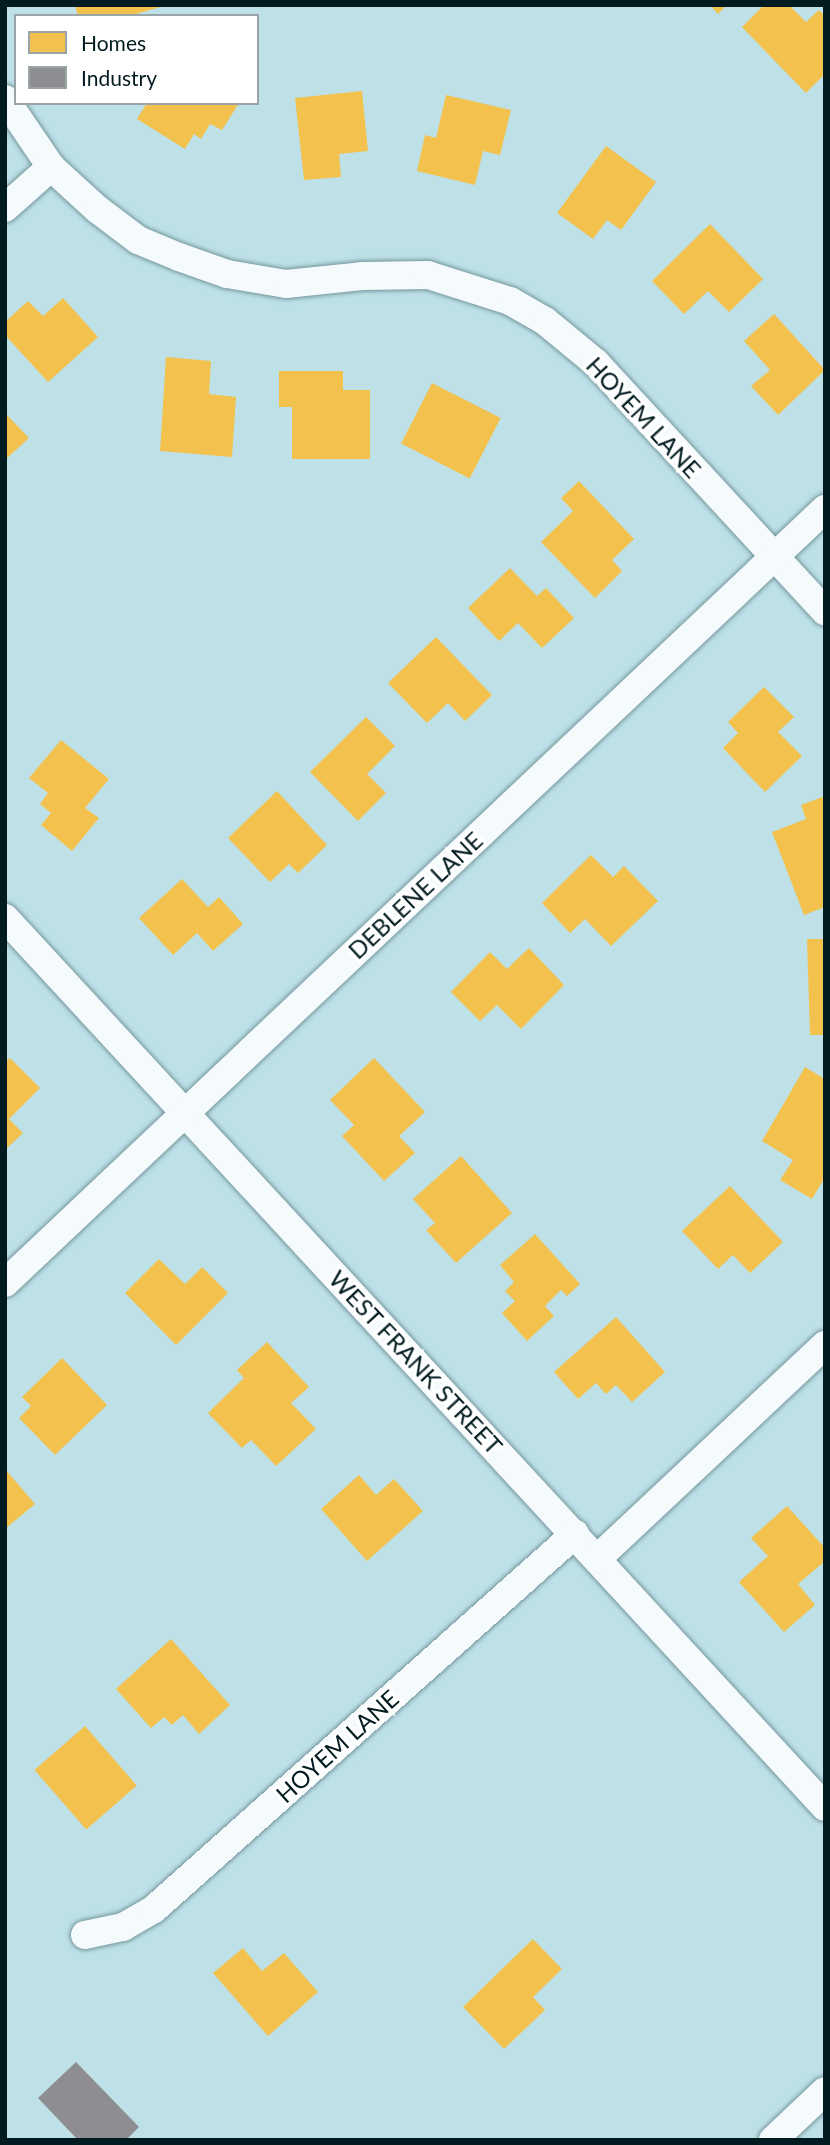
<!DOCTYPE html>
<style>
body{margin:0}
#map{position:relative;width:830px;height:2145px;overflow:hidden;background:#bee1e8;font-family:Lato,sans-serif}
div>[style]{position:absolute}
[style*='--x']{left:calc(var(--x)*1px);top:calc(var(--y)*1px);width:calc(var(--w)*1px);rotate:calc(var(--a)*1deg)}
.homes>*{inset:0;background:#f2c14e;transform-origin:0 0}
.industry>*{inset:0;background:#8d8d92}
.roads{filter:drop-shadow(0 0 2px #75979d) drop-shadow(0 0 2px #75979d)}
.minor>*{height:28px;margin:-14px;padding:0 14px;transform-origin:14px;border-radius:14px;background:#f5fafc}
span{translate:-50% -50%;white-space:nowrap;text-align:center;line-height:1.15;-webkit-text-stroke:7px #fff;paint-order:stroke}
.street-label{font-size:24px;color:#021b20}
.frame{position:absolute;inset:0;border:7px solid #021b20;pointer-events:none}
.legend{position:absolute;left:14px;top:14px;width:245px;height:91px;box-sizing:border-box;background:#fff;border:2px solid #9aa4a6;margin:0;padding:9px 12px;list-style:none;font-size:21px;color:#021b20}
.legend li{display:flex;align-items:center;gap:14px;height:35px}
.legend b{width:35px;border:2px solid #9aa4a6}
</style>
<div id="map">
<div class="homes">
<div style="clip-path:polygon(75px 5px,164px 5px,164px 6px,129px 16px,78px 16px)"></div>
<div style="clip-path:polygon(710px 5px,727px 5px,718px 14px)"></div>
<div style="clip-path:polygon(764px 5px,789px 5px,806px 22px,819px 10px,825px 16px,825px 74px,806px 93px,742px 27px)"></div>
<div style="clip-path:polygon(362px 91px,368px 151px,339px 154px,341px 177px,304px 180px,295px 98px)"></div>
<div style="clip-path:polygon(446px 95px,511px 110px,500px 155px,483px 151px,475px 185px,417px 171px,425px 135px,436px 138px)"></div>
<div style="clip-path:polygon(147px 103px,239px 103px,222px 130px,210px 124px,201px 139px,194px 134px,185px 149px,137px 119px)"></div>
<div style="clip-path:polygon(606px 146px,656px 182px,621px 230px,607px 220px,593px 239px,557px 213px)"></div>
<div style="clip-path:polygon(710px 224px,763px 279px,729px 312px,708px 291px,684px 314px,652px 281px)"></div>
<div style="clip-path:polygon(63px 298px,98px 337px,48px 382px,5px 335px,5px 322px,28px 301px,43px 316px)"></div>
<div style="clip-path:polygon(774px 314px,825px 370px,778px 415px,751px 386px,770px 370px,744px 341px)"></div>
<div style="clip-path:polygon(166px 357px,211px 361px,209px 394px,236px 397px,232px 457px,160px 451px)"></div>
<div style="clip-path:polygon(279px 371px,343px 371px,343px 390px,370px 390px,370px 459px,292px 459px,292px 407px,279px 407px)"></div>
<div style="left:432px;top:383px;width:77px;height:68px;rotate:27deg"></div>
<div style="clip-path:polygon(5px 413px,29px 438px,5px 460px)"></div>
<div style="clip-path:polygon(579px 481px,634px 539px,612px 560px,622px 571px,595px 598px,541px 542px,573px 511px,561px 498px)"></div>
<div style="clip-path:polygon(510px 568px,537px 596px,546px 588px,574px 618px,542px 648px,518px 623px,499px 641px,468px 608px)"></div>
<div style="clip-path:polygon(436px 637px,492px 695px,465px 721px,448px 703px,427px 723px,388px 683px)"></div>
<div style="clip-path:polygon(764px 687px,794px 717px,778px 732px,802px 756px,765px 792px,723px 748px,738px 733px,728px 722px)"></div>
<div style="clip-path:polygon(366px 717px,395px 746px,367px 774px,386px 793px,358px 821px,310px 772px)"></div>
<div style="clip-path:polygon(61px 740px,109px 779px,85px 808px,99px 818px,72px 851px,41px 825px,51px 813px,40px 804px,48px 793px,29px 778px)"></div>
<div style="clip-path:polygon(277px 791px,327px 845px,298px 873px,289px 864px,270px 882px,228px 838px)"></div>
<div style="clip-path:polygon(825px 796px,825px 907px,804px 915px,772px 832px,806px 819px,801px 805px)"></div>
<div style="clip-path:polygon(591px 855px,613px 877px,624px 866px,658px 901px,611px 946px,585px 919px,570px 933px,542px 903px)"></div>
<div style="clip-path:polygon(182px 879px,208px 907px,219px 897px,243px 924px,213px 951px,197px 933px,173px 955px,139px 918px)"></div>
<div style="clip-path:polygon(807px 939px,825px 939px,825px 1035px,810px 1035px)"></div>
<div style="clip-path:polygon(529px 948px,564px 985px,521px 1029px,497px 1005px,480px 1021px,451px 992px,490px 952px,507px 969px)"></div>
<div style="clip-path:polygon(10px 1058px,40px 1088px,9px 1119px,23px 1133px,5px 1150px,5px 1062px)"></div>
<div style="clip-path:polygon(374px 1058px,425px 1112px,399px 1136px,415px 1153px,384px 1181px,342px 1136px,354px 1125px,330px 1100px)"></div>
<div style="clip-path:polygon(805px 1067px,825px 1079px,825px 1177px,812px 1199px,780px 1180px,793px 1160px,762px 1141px)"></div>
<div style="clip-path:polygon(461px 1156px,512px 1213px,456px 1263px,426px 1230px,435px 1223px,413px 1199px)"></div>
<div style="clip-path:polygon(730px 1186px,783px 1242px,750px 1273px,733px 1255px,718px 1269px,682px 1231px)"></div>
<div style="clip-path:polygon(535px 1234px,580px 1284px,567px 1296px,561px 1290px,545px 1306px,554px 1316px,527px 1341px,502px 1313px,515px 1301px,505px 1291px,514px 1282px,500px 1265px)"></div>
<div style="clip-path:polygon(159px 1259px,185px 1284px,202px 1267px,228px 1293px,176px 1345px,125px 1293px)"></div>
<div style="clip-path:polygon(616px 1317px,665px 1372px,632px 1402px,616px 1385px,606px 1394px,596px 1383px,578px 1399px,554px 1372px)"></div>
<div style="clip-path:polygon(267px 1342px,309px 1387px,291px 1403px,316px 1429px,276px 1466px,251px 1440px,242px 1448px,208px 1413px,244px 1378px,237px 1370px)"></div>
<div style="clip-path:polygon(62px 1358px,107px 1405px,55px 1455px,19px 1418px,31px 1406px,22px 1397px)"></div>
<div style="clip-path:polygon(5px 1469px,35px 1504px,5px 1529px)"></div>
<div style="clip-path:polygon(359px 1475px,376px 1495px,394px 1479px,423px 1511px,367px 1561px,321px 1509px)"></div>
<div style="clip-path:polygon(787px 1506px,825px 1548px,825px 1561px,798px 1584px,815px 1605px,784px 1632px,739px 1582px,768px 1556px,751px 1538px)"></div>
<div style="clip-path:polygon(171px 1639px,230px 1705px,199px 1734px,183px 1715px,172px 1725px,164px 1717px,151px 1728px,116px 1689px)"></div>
<div style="left:85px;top:1726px;width:79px;height:67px;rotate:49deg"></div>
<div style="clip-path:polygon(533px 1939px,562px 1969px,533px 1997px,545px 2010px,504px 2049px,463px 2007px)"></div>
<div style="clip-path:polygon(243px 1948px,262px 1971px,284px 1953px,318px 1992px,268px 2036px,213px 1973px)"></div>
</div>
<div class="industry">
<div style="clip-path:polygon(76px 2062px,139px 2127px,126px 2140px,78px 2140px,38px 2098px)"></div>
</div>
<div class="roads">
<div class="minor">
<div style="--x:5;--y:99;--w:82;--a:55.9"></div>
<div style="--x:51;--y:167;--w:62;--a:42.4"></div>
<div style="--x:97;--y:209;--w:51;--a:37.1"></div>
<div style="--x:138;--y:240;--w:44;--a:22.5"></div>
<div style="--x:179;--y:257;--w:51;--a:19.5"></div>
<div style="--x:227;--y:274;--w:60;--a:9.6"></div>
<div style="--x:286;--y:284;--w:76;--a:-6"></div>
<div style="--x:362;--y:276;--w:66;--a:-0.9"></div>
<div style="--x:428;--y:275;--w:86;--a:17.6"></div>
<div style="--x:510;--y:301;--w:40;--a:29.7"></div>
<div style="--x:545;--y:321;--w:66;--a:39.5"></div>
<div style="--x:596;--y:363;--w:338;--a:47.3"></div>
<div style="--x:5;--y:208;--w:62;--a:-41.7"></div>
<div style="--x:5;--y:918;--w:1209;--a:47.31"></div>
<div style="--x:5;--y:1283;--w:1128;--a:-43.35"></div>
<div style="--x:598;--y:1558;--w:311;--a:-43.2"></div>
<div style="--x:85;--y:1935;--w:39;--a:-12"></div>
<div style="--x:123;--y:1927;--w:36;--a:-30"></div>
<div style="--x:154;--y:1909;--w:564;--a:-41.69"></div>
<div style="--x:773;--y:2140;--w:71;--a:-43.3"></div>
</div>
</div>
<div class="street-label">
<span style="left:644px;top:417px;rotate:47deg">HOYEM LANE</span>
<span style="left:415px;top:895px;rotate:-43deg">DEBLENE LANE</span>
<span style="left:416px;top:1362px;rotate:47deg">WEST FRANK STREET</span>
<span style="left:337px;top:1746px;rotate:-42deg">HOYEM LANE</span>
</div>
<div class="frame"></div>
<ul class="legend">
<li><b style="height:19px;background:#f2c14e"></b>Homes</li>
<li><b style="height:19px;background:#8d8d92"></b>Industry</li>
</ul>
</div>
